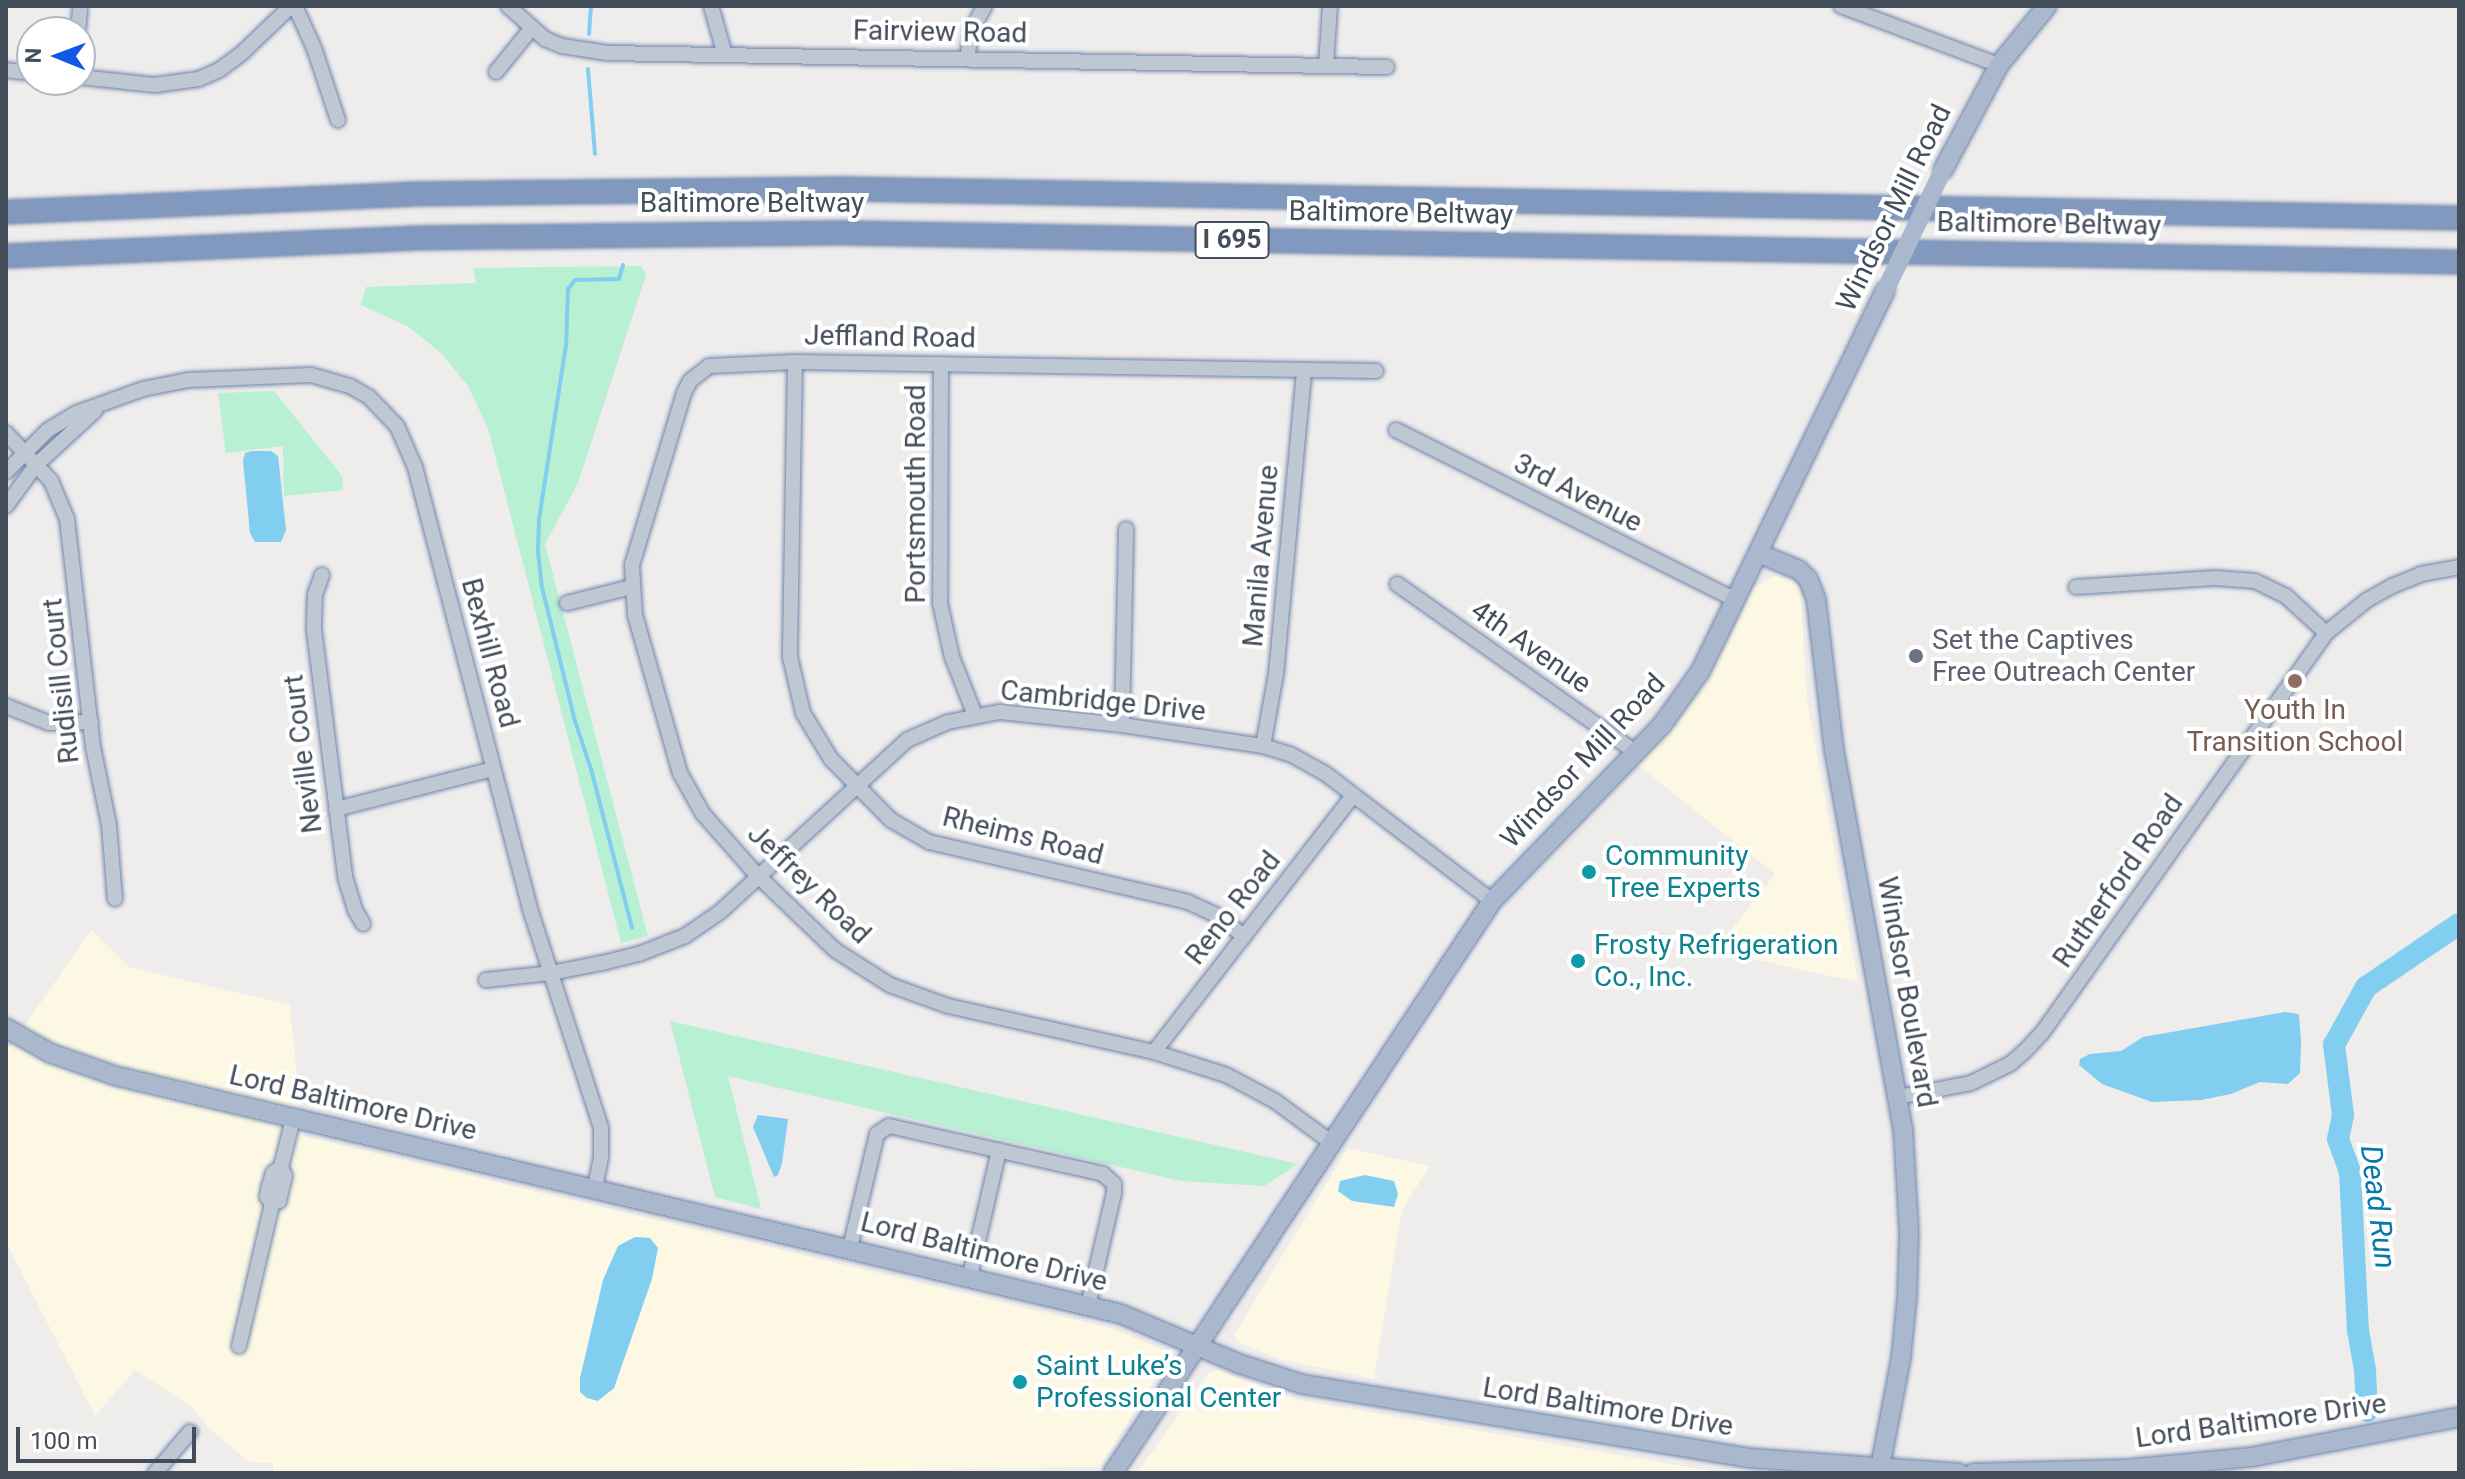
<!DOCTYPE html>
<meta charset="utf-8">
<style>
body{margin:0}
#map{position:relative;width:2465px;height:1479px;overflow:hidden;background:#efecec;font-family:Roboto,sans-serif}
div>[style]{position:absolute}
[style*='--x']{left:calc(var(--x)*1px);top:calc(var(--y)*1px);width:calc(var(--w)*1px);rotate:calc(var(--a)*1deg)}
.commercial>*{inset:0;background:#fcf8e3}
.green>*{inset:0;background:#b7f0d3}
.water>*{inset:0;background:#82cef0}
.stream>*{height:4px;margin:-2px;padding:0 2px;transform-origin:2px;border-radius:2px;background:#82cef0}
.river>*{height:22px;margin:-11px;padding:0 11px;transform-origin:11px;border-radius:11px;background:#82cef0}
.roads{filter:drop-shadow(0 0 2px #6c84aa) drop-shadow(0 0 2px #6c84aa)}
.minor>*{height:14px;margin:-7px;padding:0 7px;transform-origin:7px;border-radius:7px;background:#bfc7d3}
.major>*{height:18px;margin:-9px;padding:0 9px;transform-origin:9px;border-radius:9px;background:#aab8cd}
.highway>*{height:22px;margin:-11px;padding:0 11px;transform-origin:11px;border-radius:11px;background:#8199bf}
.major-bridge>*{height:18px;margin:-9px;padding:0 9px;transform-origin:9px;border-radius:9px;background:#aab8cd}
.dots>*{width:22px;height:22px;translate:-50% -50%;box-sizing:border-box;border:4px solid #fff;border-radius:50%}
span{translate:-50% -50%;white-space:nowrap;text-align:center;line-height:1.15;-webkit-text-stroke:8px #fff;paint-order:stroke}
.shield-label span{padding:2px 6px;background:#fff;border:2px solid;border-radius:6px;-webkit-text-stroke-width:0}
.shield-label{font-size:26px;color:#444e5b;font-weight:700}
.street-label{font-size:28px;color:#444e5b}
.worship-label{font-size:28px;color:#5b616d}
.left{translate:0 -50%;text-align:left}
.education-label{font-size:28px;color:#785e54}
.culture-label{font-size:28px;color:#0d838f}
.water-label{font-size:30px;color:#0579ac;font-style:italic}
.frame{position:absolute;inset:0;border:8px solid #444e5b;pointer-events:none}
.north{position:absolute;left:16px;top:16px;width:80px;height:80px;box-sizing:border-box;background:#fff;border:2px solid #b4b8bd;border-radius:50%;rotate:271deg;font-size:22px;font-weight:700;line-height:32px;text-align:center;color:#444e5b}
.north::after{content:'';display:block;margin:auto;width:28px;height:36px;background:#1058e6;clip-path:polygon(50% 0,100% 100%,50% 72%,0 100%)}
.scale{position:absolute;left:16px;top:1427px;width:180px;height:36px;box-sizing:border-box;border:4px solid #444e5b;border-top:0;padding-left:10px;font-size:24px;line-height:28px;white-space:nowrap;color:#444e5b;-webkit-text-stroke:6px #fff;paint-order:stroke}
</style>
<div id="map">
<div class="commercial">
<div style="clip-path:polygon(1774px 576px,1792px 580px,1800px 587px,1807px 699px,1858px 982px,1715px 951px,1775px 874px,1635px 763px,1692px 700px,1729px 641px,1753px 588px)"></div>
<div style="clip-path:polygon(91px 930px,129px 967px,290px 1005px,303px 1136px,1114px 1329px,1161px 1349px,1163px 1366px,1100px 1467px,711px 1473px,273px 1473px,273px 1463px,249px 1462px,210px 1429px,192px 1407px,135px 1370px,95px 1416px,6px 1242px,6px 1045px,10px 1047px)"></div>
<div style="clip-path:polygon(1348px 1148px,1430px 1166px,1402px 1210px,1374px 1379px,1279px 1359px,1237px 1342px,1235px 1333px)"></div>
<div style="clip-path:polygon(1217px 1370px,1299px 1400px,1723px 1473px,1137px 1473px,1208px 1373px)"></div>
</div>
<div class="green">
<div style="clip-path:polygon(641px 266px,646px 275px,578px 483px,545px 544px,648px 936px,621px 943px,488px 428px,468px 386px,441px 353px,409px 327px,361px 305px,366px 287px,476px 283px,473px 268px)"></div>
<div style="clip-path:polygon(274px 391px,342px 476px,343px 490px,284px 496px,283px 446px,226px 453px,218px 393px)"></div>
<div style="clip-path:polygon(670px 1021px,1298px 1164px,1264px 1186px,1181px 1181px,728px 1076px,761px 1209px,715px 1197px)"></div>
</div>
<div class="water">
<div style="clip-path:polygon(251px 451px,271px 451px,278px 456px,286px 530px,281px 542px,255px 542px,250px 533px,243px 461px,245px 453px)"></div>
<div style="clip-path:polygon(2285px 1012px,2299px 1014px,2301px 1043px,2300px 1073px,2288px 1084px,2260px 1082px,2231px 1094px,2201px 1100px,2152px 1102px,2102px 1084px,2079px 1065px,2080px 1059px,2090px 1054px,2121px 1051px,2143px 1037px)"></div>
<div style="clip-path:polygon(758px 1115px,788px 1119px,782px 1163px,778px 1175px,774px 1177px,753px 1127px)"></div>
<div style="clip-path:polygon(1365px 1175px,1394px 1181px,1398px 1194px,1394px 1207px,1352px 1201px,1338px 1191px,1340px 1181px)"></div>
<div style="clip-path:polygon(635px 1237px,650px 1238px,658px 1248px,652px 1279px,614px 1388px,598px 1401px,587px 1398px,580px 1392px,580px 1378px,603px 1280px,618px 1246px)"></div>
</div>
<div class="stream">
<div style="--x:589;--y:34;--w:28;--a:-86"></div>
<div style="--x:588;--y:69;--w:85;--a:85.3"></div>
<div style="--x:623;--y:265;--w:15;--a:106"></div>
<div style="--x:619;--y:279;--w:44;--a:178.7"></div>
<div style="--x:575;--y:280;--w:11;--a:128"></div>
<div style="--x:568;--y:289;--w:56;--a:92"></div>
<div style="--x:566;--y:345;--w:177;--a:98.8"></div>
<div style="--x:539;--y:520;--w:31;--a:92"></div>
<div style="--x:538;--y:551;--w:36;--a:84"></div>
<div style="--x:542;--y:587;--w:138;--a:76.2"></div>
<div style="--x:575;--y:721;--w:51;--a:71.6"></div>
<div style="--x:591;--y:769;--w:164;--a:75.5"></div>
</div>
<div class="river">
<div style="--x:2367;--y:1411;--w:41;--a:-92.8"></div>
<div style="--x:2365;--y:1370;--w:40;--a:-100"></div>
<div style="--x:2358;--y:1331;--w:159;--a:-92.9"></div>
<div style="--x:2350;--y:1172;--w:35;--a:-110"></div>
<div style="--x:2338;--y:1139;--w:25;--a:-78"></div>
<div style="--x:2343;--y:1115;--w:71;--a:-97.3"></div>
<div style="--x:2334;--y:1045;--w:66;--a:-61.1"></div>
<div style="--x:2366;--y:987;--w:112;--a:-34.1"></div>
</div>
<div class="roads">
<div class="minor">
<div style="--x:295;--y:6;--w:46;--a:65.7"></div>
<div style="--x:314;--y:48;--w:76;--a:71.6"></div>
<div style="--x:508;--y:6;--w:50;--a:41.7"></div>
<div style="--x:545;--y:39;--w:18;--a:22"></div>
<div style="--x:562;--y:46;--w:46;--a:8.8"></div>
<div style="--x:607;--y:53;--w:780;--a:1.03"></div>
<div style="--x:711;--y:6;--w:51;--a:74.1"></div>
<div style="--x:1841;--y:6;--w:169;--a:20.5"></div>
<div style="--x:78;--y:32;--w:24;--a:-85"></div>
<div style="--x:967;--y:58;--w:29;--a:-80"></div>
<div style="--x:972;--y:29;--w:26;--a:-61"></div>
<div style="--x:1326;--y:65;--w:59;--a:-86.1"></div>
<div style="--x:6;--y:70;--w:26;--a:7"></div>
<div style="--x:496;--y:72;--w:55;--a:-50.9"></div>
<div style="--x:80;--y:77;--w:75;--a:6.1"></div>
<div style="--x:155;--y:85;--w:44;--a:-7.8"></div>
<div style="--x:199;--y:79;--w:22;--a:-24"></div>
<div style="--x:219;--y:70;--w:27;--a:-36"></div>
<div style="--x:241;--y:54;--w:69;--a:-43.8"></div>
<div style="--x:795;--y:362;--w:295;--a:91"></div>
<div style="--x:790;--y:657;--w:57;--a:76.9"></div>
<div style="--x:803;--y:713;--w:54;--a:58.7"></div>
<div style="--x:831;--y:759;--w:86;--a:45.5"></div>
<div style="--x:891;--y:820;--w:44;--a:30.1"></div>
<div style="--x:929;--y:842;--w:266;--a:13"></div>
<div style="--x:1188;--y:902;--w:33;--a:25"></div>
<div style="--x:1218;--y:916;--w:33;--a:38"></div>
<div style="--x:941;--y:364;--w:239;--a:90.2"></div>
<div style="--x:940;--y:603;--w:55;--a:77.5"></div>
<div style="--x:952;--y:657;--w:62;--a:68.4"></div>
<div style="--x:1396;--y:430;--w:381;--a:26.6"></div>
<div style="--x:6;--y:433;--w:66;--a:46.8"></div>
<div style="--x:51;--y:481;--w:41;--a:67.2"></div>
<div style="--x:67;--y:519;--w:229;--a:83.5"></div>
<div style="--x:93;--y:747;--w:80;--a:78.4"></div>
<div style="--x:109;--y:825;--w:74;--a:85.4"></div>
<div style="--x:6;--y:472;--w:59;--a:-45"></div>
<div style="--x:48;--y:430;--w:33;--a:-31"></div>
<div style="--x:76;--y:413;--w:71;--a:-19.7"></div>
<div style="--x:143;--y:389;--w:47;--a:-11.1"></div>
<div style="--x:189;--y:380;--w:122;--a:-2.3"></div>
<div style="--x:311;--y:375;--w:41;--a:15.8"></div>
<div style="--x:350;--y:386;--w:22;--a:30"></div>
<div style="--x:369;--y:397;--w:40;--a:46"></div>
<div style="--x:397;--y:426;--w:45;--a:66.3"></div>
<div style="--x:415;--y:467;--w:454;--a:75.4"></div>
<div style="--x:529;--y:906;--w:233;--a:72"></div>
<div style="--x:601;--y:1128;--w:29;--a:90"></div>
<div style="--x:601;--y:1157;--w:31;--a:101"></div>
<div style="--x:6;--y:506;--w:51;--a:-53.8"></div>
<div style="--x:36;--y:465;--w:80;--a:-42.5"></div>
<div style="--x:322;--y:575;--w:20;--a:110"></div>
<div style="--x:315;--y:594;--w:36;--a:92"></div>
<div style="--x:314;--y:630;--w:249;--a:82.8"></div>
<div style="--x:345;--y:877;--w:34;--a:73"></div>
<div style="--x:355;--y:910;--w:16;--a:60"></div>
<div style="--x:1397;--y:584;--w:291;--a:35.2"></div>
<div style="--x:2076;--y:587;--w:139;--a:-3.7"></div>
<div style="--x:2215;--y:578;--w:40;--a:4.3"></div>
<div style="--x:2255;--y:581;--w:34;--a:26"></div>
<div style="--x:2286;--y:596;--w:54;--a:42.8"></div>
<div style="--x:567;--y:603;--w:66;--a:-14"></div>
<div style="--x:6;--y:706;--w:46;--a:21.6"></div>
<div style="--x:49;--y:723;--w:42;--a:-1.4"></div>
<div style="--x:1122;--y:725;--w:196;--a:-88.8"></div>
<div style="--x:1263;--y:746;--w:73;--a:-79.8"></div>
<div style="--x:1276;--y:674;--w:305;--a:-84.7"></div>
<div style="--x:336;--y:809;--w:162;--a:-14.3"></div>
<div style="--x:486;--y:980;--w:65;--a:-6.1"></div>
<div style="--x:551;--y:973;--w:52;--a:-11.1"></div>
<div style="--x:602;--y:963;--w:38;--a:-14"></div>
<div style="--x:639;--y:954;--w:49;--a:-21.4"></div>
<div style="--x:685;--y:936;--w:42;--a:-34.4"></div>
<div style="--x:720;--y:912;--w:254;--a:-42.6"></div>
<div style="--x:907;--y:740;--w:45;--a:-23.7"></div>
<div style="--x:948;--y:722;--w:53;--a:-10.9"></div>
<div style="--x:1000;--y:712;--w:123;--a:6.1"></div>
<div style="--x:1122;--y:725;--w:143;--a:8.5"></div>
<div style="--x:1263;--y:746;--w:28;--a:17"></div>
<div style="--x:1290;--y:754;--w:41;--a:29.1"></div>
<div style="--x:1326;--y:774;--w:209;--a:37.4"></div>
<div style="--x:1154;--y:1052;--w:325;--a:-52.2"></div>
<div style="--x:1898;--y:1097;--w:74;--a:-10.9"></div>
<div style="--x:1971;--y:1083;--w:43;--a:-26"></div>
<div style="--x:2010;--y:1064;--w:20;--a:-41"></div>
<div style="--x:2025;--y:1051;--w:25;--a:-47"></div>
<div style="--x:2042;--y:1033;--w:491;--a:-54.6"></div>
<div style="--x:2326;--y:633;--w:53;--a:-38.8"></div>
<div style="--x:2367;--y:600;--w:29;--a:-29"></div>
<div style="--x:2392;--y:586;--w:31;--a:-22"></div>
<div style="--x:2421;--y:574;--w:39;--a:-10"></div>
<div style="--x:1332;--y:1143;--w:71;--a:-143.6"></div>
<div style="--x:1275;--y:1101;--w:55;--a:-152"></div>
<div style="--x:1226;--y:1075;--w:76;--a:-162.3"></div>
<div style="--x:1154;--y:1052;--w:211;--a:-167.4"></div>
<div style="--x:948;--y:1006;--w:62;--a:-160.1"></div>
<div style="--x:890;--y:985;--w:65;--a:-147.5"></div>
<div style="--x:835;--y:950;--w:108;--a:-136.1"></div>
<div style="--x:757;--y:875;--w:81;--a:-131.5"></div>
<div style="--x:703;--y:814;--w:47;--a:-119.3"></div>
<div style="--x:680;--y:773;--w:164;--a:-105.9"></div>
<div style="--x:635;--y:615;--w:50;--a:-93.4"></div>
<div style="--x:632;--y:565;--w:180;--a:-73.2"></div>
<div style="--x:684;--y:393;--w:13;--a:-63"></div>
<div style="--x:690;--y:381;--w:24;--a:-38"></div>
<div style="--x:709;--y:366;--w:86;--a:-2.7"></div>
<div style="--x:795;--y:362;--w:581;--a:0.89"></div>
<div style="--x:272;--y:1204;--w:8;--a:-23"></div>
<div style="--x:279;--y:1201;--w:26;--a:-77"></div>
<div style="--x:285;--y:1176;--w:10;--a:-114"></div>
<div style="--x:281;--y:1167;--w:49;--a:-76"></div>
<div style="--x:850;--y:1248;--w:117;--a:-76.7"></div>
<div style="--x:877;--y:1134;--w:14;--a:-34"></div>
<div style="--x:889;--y:1126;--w:219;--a:12.6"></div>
<div style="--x:1103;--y:1174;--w:15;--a:42"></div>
<div style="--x:1114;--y:1184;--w:9;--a:90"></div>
<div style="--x:1114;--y:1193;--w:116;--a:103"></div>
<div style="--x:970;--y:1276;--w:129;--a:-77"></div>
<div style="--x:239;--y:1346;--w:146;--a:-76.9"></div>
<div style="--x:272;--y:1204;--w:9;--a:-126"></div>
<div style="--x:267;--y:1197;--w:11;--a:-80"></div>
<div style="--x:269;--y:1186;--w:14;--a:-73"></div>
<div style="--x:273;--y:1173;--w:10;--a:-37"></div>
<div style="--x:155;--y:1473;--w:54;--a:-49.5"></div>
</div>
<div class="major">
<div style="--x:1943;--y:170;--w:119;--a:-61.9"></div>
<div style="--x:1999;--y:65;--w:76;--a:-50.9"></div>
<div style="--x:1760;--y:554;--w:42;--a:22.3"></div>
<div style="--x:1799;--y:570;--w:13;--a:45"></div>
<div style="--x:1808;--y:579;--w:22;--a:68"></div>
<div style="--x:1816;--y:599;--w:152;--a:83.2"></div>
<div style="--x:1834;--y:750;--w:384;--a:79.7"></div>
<div style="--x:1903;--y:1128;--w:105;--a:86.7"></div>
<div style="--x:1909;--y:1233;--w:64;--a:91.8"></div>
<div style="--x:1907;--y:1297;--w:61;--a:95.6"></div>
<div style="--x:1901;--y:1358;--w:117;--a:100.8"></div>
<div style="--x:6;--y:1028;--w:51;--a:29.6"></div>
<div style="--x:50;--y:1053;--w:70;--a:19.2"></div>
<div style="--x:116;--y:1076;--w:1033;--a:13.32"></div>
<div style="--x:1121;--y:1314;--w:129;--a:22.8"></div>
<div style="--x:1240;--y:1364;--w:65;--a:17.9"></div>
<div style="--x:1302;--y:1384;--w:453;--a:9.4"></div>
<div style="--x:1749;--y:1458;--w:211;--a:4.1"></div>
<div style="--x:1113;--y:1473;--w:686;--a:-56.47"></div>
<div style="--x:1492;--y:901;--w:245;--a:-46"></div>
<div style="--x:1662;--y:725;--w:65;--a:-54.4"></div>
<div style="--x:1700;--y:672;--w:424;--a:-64.1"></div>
<div style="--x:1973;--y:1473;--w:154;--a:-1.5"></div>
<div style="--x:2127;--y:1469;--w:126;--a:-5.5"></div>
<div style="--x:2252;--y:1457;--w:211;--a:-10.9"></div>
</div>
<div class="highway">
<div style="--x:6;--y:212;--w:405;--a:-2.5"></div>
<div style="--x:411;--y:194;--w:438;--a:-0.7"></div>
<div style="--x:849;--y:189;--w:1610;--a:1.03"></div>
<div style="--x:6;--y:256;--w:407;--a:-2.5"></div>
<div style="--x:413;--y:238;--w:434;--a:-0.7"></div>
<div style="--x:847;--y:233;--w:1612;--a:1.03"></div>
</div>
</div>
<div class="major-bridge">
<div style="--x:1885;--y:291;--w:134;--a:-64.4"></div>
</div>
<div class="dots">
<div style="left:1916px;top:656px;background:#6b7280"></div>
<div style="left:2295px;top:681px;background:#8d6e63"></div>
<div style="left:1589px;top:872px;background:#0f9aa8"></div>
<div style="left:1578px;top:961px;background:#0f9aa8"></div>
<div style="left:1020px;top:1382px;background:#0f9aa8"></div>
</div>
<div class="shield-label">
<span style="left:1232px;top:240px">I 695</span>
</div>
<div class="street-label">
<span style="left:940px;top:32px;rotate:1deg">Fairview Road</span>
<span style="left:752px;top:203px">Baltimore Beltway</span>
<span style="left:1894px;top:208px;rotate:-64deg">Windsor Mill Road</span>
<span style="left:1401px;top:213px;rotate:1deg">Baltimore Beltway</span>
<span style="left:2049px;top:224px;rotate:1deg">Baltimore Beltway</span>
<span style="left:890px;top:337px;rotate:1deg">Jeffland Road</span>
<span style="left:1578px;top:493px;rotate:27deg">3rd Avenue</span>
<span style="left:916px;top:494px;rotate:-90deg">Portsmouth Road</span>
<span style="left:1261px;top:556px;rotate:-85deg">Manila Avenue</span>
<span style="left:1531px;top:647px;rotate:35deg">4th Avenue</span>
<span style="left:490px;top:653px;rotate:75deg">Bexhill Road</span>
<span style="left:61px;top:681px;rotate:-96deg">Rudisill Court</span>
<span style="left:1103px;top:701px;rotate:6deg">Cambridge Drive</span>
<span style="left:303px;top:754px;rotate:-97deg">Neville Court</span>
<span style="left:1583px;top:761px;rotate:-47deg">Windsor Mill Road</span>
<span style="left:1023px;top:836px;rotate:14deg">Rheims Road</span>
<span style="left:2118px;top:881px;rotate:-55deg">Rutherford Road</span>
<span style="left:809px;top:884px;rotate:44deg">Jeffrey Road</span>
<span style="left:1233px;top:908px;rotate:-52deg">Reno Road</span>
<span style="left:1907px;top:992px;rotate:80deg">Windsor Boulevard</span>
<span style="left:353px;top:1103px;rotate:13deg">Lord Baltimore Drive</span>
<span style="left:984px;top:1252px;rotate:14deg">Lord Baltimore Drive</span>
<span style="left:1608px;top:1407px;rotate:9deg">Lord Baltimore Drive</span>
<span style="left:2261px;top:1421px;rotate:-8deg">Lord Baltimore Drive</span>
</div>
<div class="worship-label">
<span class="left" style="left:1932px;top:656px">Set the Captives<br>Free Outreach Center</span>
</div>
<div class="education-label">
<span style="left:2295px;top:726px">Youth In<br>Transition School</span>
</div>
<div class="culture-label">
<span class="left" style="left:1605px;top:872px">Community<br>Tree Experts</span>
<span class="left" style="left:1594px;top:961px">Frosty Refrigeration<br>Co., Inc.</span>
<span class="left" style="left:1036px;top:1382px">Saint Luke’s<br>Professional Center</span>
</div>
<div class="water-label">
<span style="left:2378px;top:1207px;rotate:83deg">Dead Run</span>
</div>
<div class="frame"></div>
<div class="north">N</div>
<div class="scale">100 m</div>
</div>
